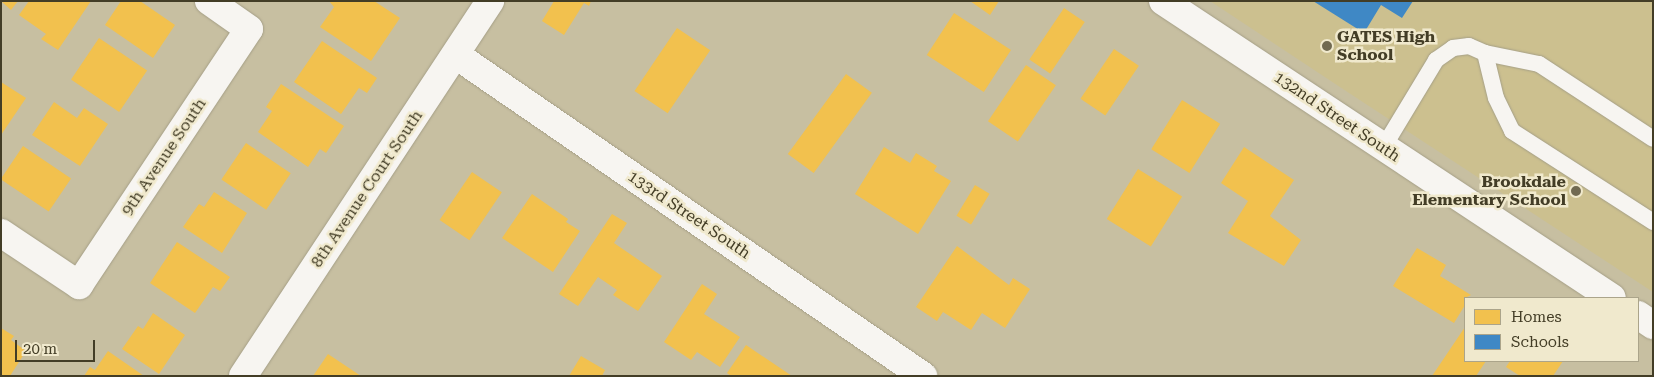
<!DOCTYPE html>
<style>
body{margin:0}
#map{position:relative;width:1654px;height:377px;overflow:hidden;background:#c7bfa1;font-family:"Roboto Serif",serif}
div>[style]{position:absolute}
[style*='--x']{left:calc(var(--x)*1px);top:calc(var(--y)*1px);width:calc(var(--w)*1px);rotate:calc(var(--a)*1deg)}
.built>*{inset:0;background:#ccc08f}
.homes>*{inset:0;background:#f2c14e;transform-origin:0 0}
.schools>*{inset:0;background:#3f88c5}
.roads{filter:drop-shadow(0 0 1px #a59f87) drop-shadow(0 0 1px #a59f87)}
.lane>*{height:16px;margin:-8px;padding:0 8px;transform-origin:8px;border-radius:8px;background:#f7f5f1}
.street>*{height:28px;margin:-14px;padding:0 14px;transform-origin:14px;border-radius:14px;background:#f7f5f1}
.dots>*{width:14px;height:14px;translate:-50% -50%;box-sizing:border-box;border:2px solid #f0e9cd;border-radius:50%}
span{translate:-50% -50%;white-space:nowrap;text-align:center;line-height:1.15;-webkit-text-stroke:5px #f0e9cd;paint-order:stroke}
.poi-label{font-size:16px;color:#433d26;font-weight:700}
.left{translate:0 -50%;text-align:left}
.right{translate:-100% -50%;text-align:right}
.street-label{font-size:16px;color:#433d26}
.frame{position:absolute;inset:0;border:2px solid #433d26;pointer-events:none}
.legend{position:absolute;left:1464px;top:297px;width:175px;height:65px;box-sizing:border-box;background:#f0e9cd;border:1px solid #aba48a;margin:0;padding:6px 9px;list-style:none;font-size:15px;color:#433d26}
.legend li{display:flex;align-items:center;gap:10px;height:25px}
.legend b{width:25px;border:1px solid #aba48a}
.scale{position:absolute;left:15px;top:340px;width:80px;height:22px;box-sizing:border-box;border:2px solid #433d26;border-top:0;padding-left:6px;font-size:15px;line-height:18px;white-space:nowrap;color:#433d26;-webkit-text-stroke:4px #f0e9cd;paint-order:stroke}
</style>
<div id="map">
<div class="built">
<div style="clip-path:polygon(1210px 1px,1653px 1px,1653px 292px,1346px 91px)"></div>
</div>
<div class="homes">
<div style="clip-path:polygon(1px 1px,18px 1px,11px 10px)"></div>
<div style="clip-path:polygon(29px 1px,91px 1px,58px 50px,41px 39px,46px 34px,19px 15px)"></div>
<div style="clip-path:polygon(121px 1px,140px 1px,175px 25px,153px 58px,105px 25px)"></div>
<div style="clip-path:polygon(329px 1px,374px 1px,400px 18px,371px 61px,320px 27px,334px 7px)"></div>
<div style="clip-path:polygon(554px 1px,591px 1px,589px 6px,584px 3px,564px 35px,542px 21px)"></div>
<div style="clip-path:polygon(970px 1px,999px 1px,990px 15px)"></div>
<div style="left:1064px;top:8px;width:25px;height:62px;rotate:34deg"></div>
<div style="left:954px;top:13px;width:68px;height:50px;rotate:33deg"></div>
<div style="left:677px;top:28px;width:40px;height:76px;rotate:34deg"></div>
<div style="left:99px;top:38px;width:58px;height:50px;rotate:34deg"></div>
<div style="clip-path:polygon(322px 41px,377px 78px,367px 93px,359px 88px,341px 114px,294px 82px)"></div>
<div style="left:1114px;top:49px;width:30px;height:60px;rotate:34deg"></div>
<div style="left:1026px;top:65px;width:36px;height:68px;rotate:34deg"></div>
<div style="left:846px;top:74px;width:32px;height:99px;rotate:36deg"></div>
<div style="clip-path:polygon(1px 82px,26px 98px,1px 135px)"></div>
<div style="clip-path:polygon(281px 84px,344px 126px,326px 153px,320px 149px,308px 167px,258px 132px,272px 111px,266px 107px)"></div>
<div style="left:1182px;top:100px;width:45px;height:58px;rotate:32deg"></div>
<div style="clip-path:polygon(54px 102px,77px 118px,84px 108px,108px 124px,80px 166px,32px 135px)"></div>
<div style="left:246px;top:143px;width:54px;height:44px;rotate:34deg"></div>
<div style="left:23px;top:146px;width:58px;height:40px;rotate:34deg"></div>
<div style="clip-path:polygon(884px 147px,910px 163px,916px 153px,937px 166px,934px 171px,951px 181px,918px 234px,855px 194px)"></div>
<div style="clip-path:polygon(1244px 147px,1294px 180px,1270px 216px,1301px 240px,1284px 266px,1228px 233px,1248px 201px,1221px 183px)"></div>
<div style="left:1138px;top:169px;width:52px;height:59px;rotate:32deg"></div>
<div style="left:472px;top:172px;width:36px;height:58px;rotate:34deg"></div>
<div style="left:975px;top:185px;width:17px;height:36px;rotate:31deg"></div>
<div style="clip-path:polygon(214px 192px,247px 213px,222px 253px,183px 227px,199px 204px,204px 207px)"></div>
<div style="clip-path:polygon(532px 194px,568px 219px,566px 222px,580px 231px,553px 272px,502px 238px)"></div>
<div style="clip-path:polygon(612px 214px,627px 223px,614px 243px,662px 276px,638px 311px,613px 295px,617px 290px,598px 277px,578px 306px,559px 294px)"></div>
<div style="clip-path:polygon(177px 242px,230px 277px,220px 291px,213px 287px,195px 313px,150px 283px)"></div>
<div style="clip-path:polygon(957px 246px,1009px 285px,1013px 278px,1030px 289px,1005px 328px,982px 313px,971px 330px,943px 312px,937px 321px,916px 307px)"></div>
<div style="clip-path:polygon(1417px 248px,1446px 265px,1440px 276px,1471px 295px,1465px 298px,1465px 305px,1454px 323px,1393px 286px)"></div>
<div style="clip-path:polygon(702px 284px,717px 294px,704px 314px,740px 337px,720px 367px,697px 352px,691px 360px,664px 342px)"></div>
<div style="clip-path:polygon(153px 313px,185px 335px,159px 374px,122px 349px,138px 326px,143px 329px)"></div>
<div style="clip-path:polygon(1465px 327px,1465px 361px,1486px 361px,1476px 376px,1432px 376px)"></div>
<div style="clip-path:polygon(1px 328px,14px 336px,11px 340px,26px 351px,10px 376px,1px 376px)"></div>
<div style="clip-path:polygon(746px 345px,792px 376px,731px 376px,727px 373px)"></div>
<div style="clip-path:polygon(108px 351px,144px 376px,84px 376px,90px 367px,95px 370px)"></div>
<div style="clip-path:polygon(328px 354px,361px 376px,313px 376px)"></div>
<div style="clip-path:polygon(581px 356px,605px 370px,602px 376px,569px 376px)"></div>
<div style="clip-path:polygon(1510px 361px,1563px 361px,1553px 376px,1520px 376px,1506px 367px)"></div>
</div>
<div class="schools">
<div style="clip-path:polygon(1313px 1px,1413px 1px,1402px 18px,1381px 5px,1364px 33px)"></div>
</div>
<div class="roads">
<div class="lane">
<div style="--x:1485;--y:53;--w:46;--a:76.3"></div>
<div style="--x:1496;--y:98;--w:37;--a:64"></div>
<div style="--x:1512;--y:131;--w:168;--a:32.8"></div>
<div style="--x:1383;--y:148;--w:103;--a:-58.9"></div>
<div style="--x:1436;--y:60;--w:21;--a:-35"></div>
<div style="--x:1453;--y:48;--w:16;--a:-7"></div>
<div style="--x:1469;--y:46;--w:17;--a:24"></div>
<div style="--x:1485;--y:53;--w:55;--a:11.5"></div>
<div style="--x:1539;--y:64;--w:136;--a:33.3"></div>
</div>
<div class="street">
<div style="--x:1163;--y:1;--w:538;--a:33.48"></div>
<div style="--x:456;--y:55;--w:567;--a:34.5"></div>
<div style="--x:1;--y:233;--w:94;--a:33.7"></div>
<div style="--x:79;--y:285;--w:307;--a:-56.4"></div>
<div style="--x:249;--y:29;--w:49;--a:-145"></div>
<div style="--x:1638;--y:315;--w:18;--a:34"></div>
<div style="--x:243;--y:376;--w:449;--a:-56.6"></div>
</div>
</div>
<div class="dots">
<div style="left:1327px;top:46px;background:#716a51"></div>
<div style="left:1576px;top:191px;background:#716a51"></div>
</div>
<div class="poi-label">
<span class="left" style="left:1337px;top:46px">GATES High<br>School</span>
<span class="right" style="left:1566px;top:191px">Brookdale<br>Elementary School</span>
</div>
<div class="street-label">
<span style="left:1337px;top:117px;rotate:34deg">132nd Street South</span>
<span style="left:164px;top:157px;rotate:-56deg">9th Avenue South</span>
<span style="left:367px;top:189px;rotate:-56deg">8th Avenue Court South</span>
<span style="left:689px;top:215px;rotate:34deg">133rd Street South</span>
</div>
<div class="frame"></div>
<ul class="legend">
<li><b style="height:14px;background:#f2c14e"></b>Homes</li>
<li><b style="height:14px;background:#3f88c5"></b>Schools</li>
</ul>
<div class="scale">20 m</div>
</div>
